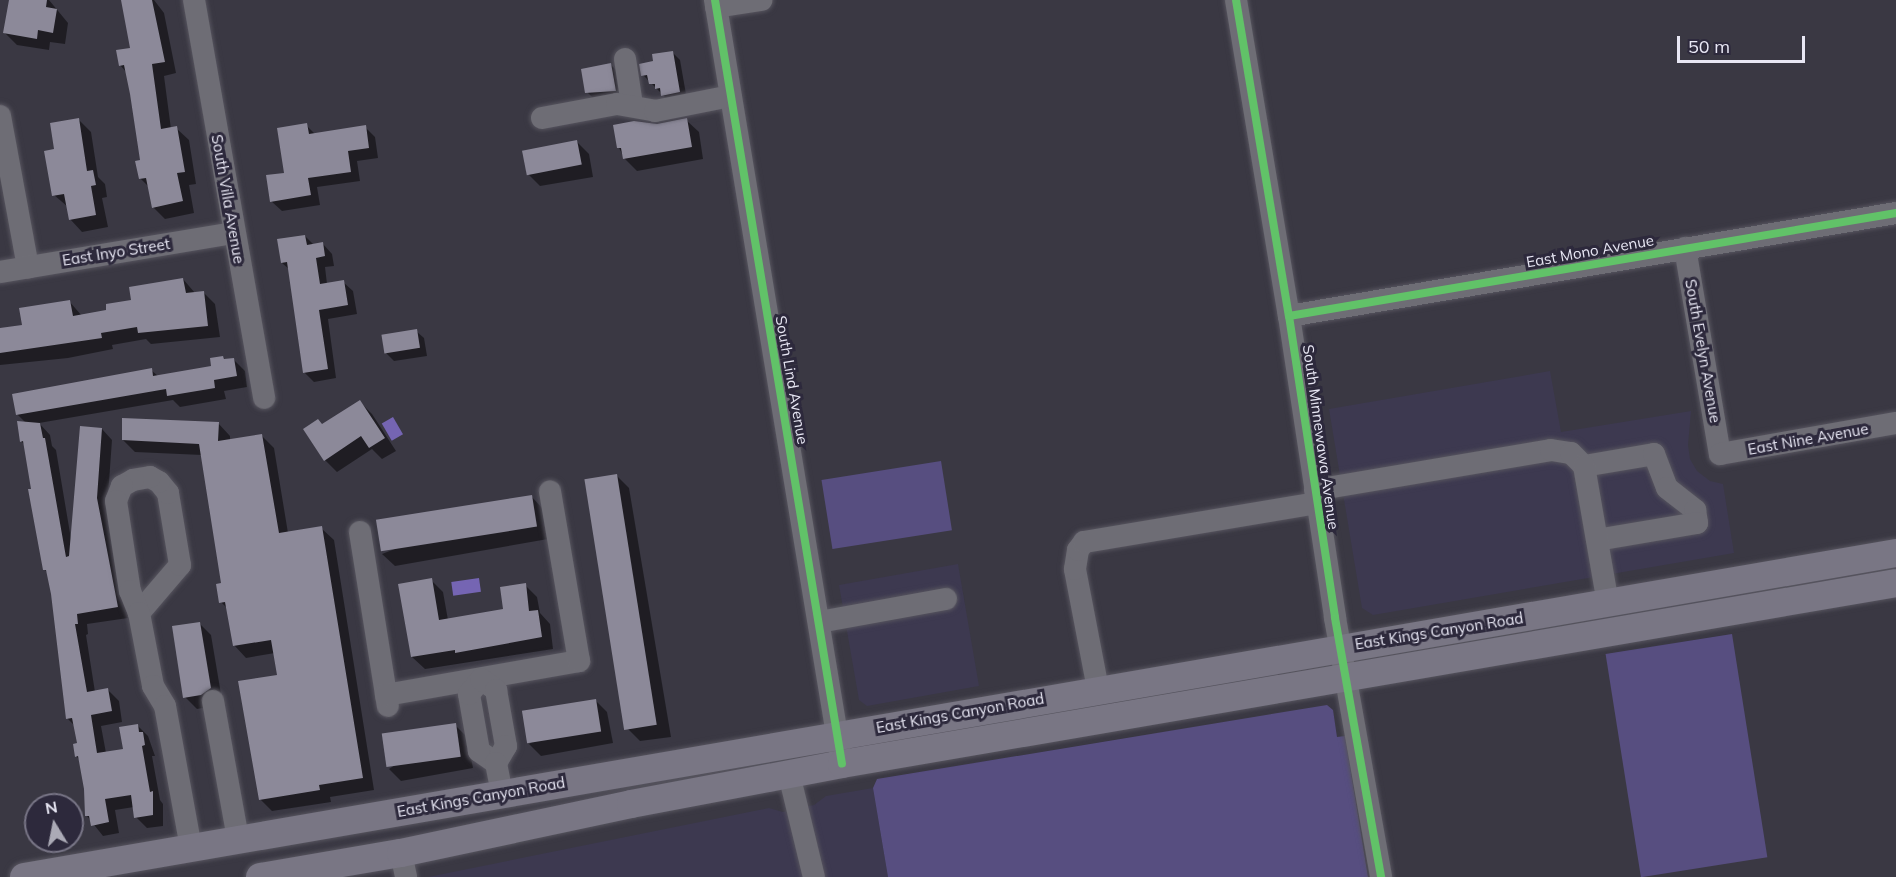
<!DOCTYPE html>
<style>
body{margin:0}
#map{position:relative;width:1896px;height:877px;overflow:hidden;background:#3a3843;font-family:Mulish,sans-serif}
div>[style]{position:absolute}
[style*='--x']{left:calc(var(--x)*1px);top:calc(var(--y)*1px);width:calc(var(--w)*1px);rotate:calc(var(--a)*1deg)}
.built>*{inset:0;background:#3d3950}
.green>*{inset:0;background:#574e80;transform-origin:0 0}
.water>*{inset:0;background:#7565b3;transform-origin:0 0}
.shadow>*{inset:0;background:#0007}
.building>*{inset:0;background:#8c8999;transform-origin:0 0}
.roads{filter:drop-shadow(0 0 2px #56545e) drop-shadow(0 0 2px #56545e)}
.minor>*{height:22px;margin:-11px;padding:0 11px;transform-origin:11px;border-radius:11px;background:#6e6d75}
.major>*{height:28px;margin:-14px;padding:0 14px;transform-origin:14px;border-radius:14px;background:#797684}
.cycleway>*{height:8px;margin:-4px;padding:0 4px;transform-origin:4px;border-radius:4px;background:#61c268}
span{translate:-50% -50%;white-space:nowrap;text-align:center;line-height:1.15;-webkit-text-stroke:6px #2d293c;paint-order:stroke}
.street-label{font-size:15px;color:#e8e7f4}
.north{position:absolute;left:24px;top:793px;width:60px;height:60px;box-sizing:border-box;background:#2d293c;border:2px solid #787586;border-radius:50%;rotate:350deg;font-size:16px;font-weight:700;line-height:24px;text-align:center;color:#e8e7f4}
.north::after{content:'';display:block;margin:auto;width:21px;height:27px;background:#abaab6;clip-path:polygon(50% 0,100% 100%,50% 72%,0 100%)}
.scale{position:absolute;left:1677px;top:36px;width:128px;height:27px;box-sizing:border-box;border:3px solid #e8e7f4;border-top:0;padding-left:8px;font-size:18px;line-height:21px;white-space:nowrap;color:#e8e7f4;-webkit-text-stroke:4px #2d293c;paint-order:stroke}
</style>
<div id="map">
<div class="built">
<div style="clip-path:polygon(1550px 371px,1561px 432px,1691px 411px,1688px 445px,1690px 459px,1697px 471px,1710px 481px,1723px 484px,1734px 553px,1373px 615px,1362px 608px,1329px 409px)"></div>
<div style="clip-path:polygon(958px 564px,979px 686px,867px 706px,859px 700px,839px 585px)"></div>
<div style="clip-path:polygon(873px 788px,888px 877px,428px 877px,769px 808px,783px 812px,814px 805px,826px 796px)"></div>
</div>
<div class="green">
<div style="left:941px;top:461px;width:70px;height:121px;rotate:81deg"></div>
<div style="left:1732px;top:634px;width:226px;height:128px;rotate:81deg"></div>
<div style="clip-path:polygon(1327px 705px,1333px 710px,1337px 737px,1345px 736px,1368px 877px,888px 877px,873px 788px,877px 779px)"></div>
</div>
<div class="water">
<div style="left:393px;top:417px;width:20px;height:13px;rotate:60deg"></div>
<div style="left:479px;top:578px;width:14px;height:28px;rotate:82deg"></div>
</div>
<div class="shadow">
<div style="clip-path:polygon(20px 0,49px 0,68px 23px,65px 44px,50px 42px,49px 50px,17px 45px,5px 33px)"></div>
<div style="clip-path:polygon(122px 0,154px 0,164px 13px,176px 73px,164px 76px,171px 129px,176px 128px,189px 140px,196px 184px,189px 185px,194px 213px,165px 219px,153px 207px,149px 187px,140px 178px,142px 162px,127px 73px,120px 65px,132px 50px)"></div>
<div style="clip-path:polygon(672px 52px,680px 60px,687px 100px,671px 103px,643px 75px)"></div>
<div style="clip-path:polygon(611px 65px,619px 73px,623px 98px,595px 100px,587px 92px)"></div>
<div style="clip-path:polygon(79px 120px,91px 132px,98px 177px,105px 184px,107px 197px,102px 198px,108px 227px,82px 232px,70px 219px,68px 207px,54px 195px,56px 150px)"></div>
<div style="clip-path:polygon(686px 120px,699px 132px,703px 159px,637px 171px,625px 159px,619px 148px,657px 126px)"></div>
<div style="clip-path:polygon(306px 125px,316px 135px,365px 127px,375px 137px,378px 158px,357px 161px,360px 181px,317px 187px,320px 205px,282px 211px,271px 201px)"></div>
<div style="clip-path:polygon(577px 142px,589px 154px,593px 177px,540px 186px,528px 174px)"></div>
<div style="clip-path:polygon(305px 236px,314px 245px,323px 244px,332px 254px,334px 266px,325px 267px,327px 284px,343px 282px,353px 291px,357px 314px,328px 319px,336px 378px,314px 382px,304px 372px,290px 270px,282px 263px)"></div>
<div style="clip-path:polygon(183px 279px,195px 293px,203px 292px,215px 304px,220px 337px,151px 344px,146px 339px,112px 345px,113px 349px,68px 358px,0 365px,0 330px,24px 326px,69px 301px,82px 316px,108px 311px)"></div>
<div style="clip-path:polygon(416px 331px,424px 338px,427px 356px,394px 361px,386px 353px)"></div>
<div style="clip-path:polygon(223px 357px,226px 361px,233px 359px,245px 371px,247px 387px,224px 391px,226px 399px,180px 407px,173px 400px,39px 423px,50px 435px,52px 446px,56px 450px,71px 539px,102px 429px,112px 440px,107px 510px,128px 618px,87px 624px,88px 634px,86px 635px,95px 692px,108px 690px,119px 701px,122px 722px,101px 726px,106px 753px,124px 750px,137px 725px,148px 736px,155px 756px,152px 756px,160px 800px,163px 804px,163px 826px,147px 828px,136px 817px,134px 807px,115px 810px,119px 833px,103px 836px,87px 816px,85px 789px,80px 760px,76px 756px,78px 744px,75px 726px,68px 719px,49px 574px,45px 570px,25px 445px,21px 441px,26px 423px,17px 414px,151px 370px,158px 376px,213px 367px)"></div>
<div style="clip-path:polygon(360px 402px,372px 414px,396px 451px,382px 459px,372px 449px,337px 472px,325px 460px,323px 425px)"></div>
<div style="clip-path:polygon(218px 423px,230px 436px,230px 441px,262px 436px,274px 448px,288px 533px,321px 528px,334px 540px,374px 790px,330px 797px,331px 802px,272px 811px,260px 799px,279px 676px,275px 653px,246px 658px,234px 645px,228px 609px,221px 602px,223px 584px,202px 455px,135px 452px,123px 440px)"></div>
<div style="clip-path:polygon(616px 475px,629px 488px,671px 737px,640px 741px,628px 729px)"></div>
<div style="clip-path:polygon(531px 496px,543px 509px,548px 539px,395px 566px,382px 554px)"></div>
<div style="clip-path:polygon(431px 580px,443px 592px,448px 620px,505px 611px,525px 585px,537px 597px,540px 613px,550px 624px,553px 649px,425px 669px,412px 657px)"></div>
<div style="clip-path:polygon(199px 623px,211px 635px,222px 700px,214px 706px,197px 709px,185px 697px)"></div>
<div style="clip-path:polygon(595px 700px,607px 712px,613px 743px,541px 756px,529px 744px)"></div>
<div style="clip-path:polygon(455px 725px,467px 737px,473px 768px,401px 781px,389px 769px)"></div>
</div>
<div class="building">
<div style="clip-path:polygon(9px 0,47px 0,46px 7px,57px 9px,53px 33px,38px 30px,37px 39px,3px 33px)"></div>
<div style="clip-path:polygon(121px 0,152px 0,165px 62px,152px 64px,161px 129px,177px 126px,185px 172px,177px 173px,183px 201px,152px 208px,146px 178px,139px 179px,135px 161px,140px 160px,130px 94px,124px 65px,119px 66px,116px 50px,130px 48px)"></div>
<div style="clip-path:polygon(673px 51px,680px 92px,661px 96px,660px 88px,655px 89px,655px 84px,649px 84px,647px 75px,641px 76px,639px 64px,653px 61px,652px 54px)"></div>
<div style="clip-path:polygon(611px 63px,616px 91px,585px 93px,581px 69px)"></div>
<div style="clip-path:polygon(79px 118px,87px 171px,93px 170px,96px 185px,91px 186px,96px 215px,69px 220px,64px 194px,52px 196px,44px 151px,54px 149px,50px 123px)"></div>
<div style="clip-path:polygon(687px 118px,692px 147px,623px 159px,621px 148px,617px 148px,613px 125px,634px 121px,657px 124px)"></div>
<div style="clip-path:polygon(307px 123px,309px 134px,366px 125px,369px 148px,348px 151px,351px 172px,308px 178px,311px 195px,270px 202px,266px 175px,284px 173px,277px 128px)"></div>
<div style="left:577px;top:140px;width:25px;height:56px;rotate:79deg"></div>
<div style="clip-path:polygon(305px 235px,307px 245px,323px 242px,325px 256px,316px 258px,320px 284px,344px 280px,348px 305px,319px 310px,328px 369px,303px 373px,287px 262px,281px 263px,277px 239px)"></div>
<div style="clip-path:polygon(183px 278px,186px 293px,204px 291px,208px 326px,138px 333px,137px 327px,101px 333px,102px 338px,0 353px,0 328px,22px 325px,19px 308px,70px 300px,73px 316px,106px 310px,106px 304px,131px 300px,129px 287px)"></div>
<div style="left:417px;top:329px;width:19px;height:36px;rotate:81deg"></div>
<div style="clip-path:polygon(223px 356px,224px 359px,234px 358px,237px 376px,214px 380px,215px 388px,167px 396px,166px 389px,16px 415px,12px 394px,152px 368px,153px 376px,211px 366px,210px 358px)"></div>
<div style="clip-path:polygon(360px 400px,385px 438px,369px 448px,361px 436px,324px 461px,303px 429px,318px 419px,322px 424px)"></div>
<div style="clip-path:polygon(122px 418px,219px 422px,218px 441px,262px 434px,279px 533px,322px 526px,363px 778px,319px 785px,320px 790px,259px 800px,238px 681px,277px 675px,271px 640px,233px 646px,225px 602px,219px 603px,216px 584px,221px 583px,199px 444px,122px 440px)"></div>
<div style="clip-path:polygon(17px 421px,40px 423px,43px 438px,45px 438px,66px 557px,69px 556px,80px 426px,102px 428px,97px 498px,118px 607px,77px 614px,78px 624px,75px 624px,87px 692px,108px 688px,112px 711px,91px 715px,97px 753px,123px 749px,119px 727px,138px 724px,139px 732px,143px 732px,145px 745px,142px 746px,150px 792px,153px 791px,153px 815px,134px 818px,131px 795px,105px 799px,109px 822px,91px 826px,89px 816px,85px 816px,84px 789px,78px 756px,75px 757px,73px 744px,77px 743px,72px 718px,66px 719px,51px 594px,46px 570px,43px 570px,28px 489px,31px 489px,23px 441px,20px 442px)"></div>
<div style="left:617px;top:474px;width:254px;height:33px;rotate:81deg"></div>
<div style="left:532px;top:495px;width:32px;height:158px;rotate:81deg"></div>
<div style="clip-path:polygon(432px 578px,439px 620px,503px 609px,500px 587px,526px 583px,529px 611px,538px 610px,542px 637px,455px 653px,455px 650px,411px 657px,398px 584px)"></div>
<div style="clip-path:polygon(200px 622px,211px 688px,201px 695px,183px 698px,172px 626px)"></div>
<div style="left:596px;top:699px;width:33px;height:75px;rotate:81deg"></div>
<div style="left:456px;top:723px;width:34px;height:75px;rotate:82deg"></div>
</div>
<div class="roads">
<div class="minor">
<div style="--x:194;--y:0;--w:404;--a:80"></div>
<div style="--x:715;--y:0;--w:763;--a:80.57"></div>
<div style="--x:1236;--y:0;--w:320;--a:80.5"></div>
<div style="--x:1289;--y:316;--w:305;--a:81.3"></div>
<div style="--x:1335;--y:618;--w:263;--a:79.9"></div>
<div style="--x:716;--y:7;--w:46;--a:-8.8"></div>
<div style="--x:625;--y:59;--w:47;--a:81.3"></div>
<div style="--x:0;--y:116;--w:154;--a:79.5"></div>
<div style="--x:542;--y:118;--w:76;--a:-10.6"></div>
<div style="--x:617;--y:104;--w:39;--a:10"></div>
<div style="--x:655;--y:111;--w:77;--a:-11.2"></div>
<div style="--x:1685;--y:248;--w:209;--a:80.4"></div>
<div style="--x:1720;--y:454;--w:179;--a:-10"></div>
<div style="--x:0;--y:272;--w:236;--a:-9.5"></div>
<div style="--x:1289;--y:316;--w:616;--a:-9.63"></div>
<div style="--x:1584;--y:466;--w:71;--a:-9.7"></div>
<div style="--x:1654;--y:454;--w:36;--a:69"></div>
<div style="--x:1667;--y:488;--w:36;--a:38"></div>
<div style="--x:1695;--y:510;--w:13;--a:81"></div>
<div style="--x:1697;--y:523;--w:101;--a:170.4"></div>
<div style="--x:1315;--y:490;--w:239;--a:-9.6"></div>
<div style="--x:1551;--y:450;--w:20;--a:9"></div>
<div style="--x:1571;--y:453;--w:18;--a:45"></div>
<div style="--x:1584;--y:466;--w:139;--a:80.1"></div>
<div style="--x:360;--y:532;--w:176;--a:80.9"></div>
<div style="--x:139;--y:613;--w:63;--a:-49.5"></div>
<div style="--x:180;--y:565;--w:73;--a:-99.5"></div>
<div style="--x:168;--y:493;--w:14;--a:-129"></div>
<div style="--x:159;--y:482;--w:10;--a:-151"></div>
<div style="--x:150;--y:477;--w:17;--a:170"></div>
<div style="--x:133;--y:480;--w:13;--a:151"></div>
<div style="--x:122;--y:486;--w:16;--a:112"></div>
<div style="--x:116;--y:501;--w:91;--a:81.2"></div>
<div style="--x:130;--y:591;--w:24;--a:68"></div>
<div style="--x:139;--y:613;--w:74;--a:79.1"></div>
<div style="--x:153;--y:686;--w:23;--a:59"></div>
<div style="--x:165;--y:706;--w:143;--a:79.6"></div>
<div style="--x:819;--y:622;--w:129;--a:-10.3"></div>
<div style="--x:1098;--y:689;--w:122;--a:-100.9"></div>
<div style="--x:1075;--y:569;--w:19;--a:-81"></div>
<div style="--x:1078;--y:550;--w:10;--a:-53"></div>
<div style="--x:1084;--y:542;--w:235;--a:-9.5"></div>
<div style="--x:386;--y:695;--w:196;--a:-10"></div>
<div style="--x:579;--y:661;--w:172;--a:-99.7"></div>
<div style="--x:213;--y:701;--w:140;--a:79.7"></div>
<div style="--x:496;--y:763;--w:21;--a:-145"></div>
<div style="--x:479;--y:751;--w:58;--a:-100"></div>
<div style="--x:469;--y:694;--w:19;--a:-51"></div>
<div style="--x:481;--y:679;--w:19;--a:36"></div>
<div style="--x:496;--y:690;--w:57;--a:79.9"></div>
<div style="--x:506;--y:746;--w:20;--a:120"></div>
<div style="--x:496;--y:763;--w:32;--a:79"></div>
<div style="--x:789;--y:774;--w:106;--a:76.4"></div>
<div style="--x:401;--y:853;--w:25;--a:78"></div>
</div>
<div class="major">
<div style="--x:24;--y:877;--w:1900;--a:-9.82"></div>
<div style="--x:260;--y:877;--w:143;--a:-9.7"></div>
<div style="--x:401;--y:853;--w:235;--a:-12"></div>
<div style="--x:631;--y:804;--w:215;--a:-10.7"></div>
<div style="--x:842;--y:764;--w:1069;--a:-9.74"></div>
</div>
</div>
<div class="cycleway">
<div style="--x:715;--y:0;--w:774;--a:80.56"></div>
<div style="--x:1236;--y:0;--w:320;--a:80.5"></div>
<div style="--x:1289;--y:316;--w:305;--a:81.3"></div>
<div style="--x:1335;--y:618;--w:263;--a:79.9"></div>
<div style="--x:1289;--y:316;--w:616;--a:-9.63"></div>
</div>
<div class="street-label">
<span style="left:228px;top:199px;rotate:80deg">South Villa Avenue</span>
<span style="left:1590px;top:251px;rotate:-10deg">East Mono Avenue</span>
<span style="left:116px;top:252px;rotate:-9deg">East Inyo Street</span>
<span style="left:1703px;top:351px;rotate:80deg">South Evelyn Avenue</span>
<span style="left:792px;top:380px;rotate:80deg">South Lind Avenue</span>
<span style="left:1321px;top:437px;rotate:82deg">South Minnewawa Avenue</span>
<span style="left:1808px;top:439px;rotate:-10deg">East Nine Avenue</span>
<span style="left:1439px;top:631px;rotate:-9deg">East Kings Canyon Road</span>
<span style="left:960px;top:713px;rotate:-10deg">East Kings Canyon Road</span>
<span style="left:481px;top:797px;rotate:-10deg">East Kings Canyon Road</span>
</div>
<div class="north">N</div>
<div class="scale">50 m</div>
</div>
